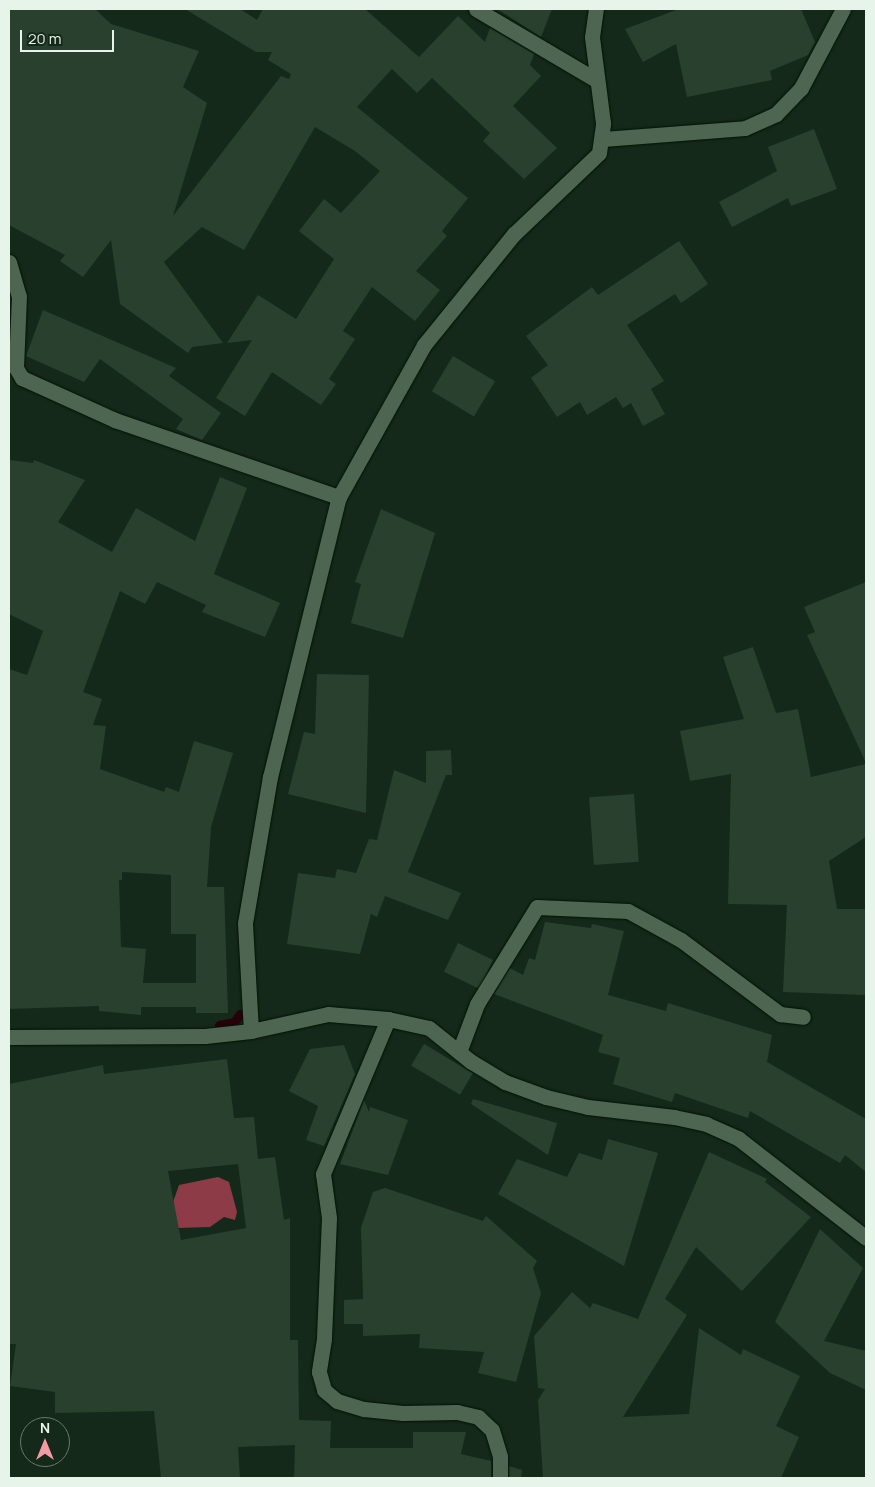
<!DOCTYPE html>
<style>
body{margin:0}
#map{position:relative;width:875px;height:1487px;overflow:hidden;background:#142919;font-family:Manrope,sans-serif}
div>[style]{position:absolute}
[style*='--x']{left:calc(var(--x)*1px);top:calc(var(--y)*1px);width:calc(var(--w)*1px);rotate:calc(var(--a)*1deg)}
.forest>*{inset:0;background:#8d3c47}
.stream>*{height:9px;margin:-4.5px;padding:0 4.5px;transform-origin:4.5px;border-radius:4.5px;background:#270108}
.building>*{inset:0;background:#2a402e;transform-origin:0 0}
.roads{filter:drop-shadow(0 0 1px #011204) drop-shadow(0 0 1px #011204)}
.minor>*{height:15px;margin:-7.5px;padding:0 7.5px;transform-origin:7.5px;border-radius:7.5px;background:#4e6552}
span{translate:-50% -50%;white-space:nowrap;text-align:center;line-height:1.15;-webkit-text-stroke:4px #142919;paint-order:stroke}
.frame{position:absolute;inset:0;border:10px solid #e7f4e9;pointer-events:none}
.north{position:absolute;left:20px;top:1417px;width:50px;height:50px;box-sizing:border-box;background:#142919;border:1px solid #687a6c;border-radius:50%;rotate:0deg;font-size:14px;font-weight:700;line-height:20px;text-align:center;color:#e7f4e9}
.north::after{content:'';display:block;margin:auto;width:18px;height:22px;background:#f49aa3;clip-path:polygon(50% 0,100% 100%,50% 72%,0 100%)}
.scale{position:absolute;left:20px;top:30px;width:94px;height:22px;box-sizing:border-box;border:2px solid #e7f4e9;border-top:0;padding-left:6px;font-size:15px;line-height:18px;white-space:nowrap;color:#e7f4e9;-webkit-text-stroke:4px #142919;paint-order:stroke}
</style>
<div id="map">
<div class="forest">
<div style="clip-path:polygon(218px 1177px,229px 1182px,237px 1212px,235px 1220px,224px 1217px,210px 1227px,177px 1228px,172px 1205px,179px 1185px)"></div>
</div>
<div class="stream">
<div style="--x:219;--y:1025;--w:15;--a:-11"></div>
<div style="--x:234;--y:1022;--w:10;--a:-53"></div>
</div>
<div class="building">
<div style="clip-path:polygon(9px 9px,95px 9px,111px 24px,199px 51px,183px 87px,207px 103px,173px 216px,281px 76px,289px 79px,291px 74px,268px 60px,272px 52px,256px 52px,185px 9px,240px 9px,257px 20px,263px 9px,365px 9px,419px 57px,458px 16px,485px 42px,490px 28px,534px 54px,530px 65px,541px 76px,513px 106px,557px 148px,524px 179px,483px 141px,490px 133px,432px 78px,417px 93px,392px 69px,357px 107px,468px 198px,442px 231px,447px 236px,416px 271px,440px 290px,415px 321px,372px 287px,343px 331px,355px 339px,329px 379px,336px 384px,321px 405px,272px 372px,245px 416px,216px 398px,252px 340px,227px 343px,258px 295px,296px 319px,334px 259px,299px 231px,324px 199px,341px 213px,380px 171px,355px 151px,315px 127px,244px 250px,202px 227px,164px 262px,223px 343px,192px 347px,188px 353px,120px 304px,111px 240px,83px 277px,60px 261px,65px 255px,9px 225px)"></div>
<div style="clip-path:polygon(497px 9px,552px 9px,541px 37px)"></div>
<div style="clip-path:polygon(679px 9px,801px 9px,815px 42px,808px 55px,770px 71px,772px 80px,687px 97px,676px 44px,643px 62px,625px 29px)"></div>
<div style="clip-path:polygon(814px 129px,837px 189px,791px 206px,788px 198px,732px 227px,719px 202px,777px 171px,768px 147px)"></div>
<div style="clip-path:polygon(679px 241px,708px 284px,681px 303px,675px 294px,627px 325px,664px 381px,651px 389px,665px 414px,643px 426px,631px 403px,623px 408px,616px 397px,587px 415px,580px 402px,557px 417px,531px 378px,548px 365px,526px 336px,592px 287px,598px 295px)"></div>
<div style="clip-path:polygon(43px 310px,176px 368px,169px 376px,221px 413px,202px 440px,176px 429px,183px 419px,100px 359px,84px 382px,26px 356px)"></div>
<div style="left:453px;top:356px;width:49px;height:41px;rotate:31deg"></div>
<div style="clip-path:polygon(evenodd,10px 460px,33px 463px,34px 460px,85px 480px,58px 522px,112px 552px,136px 508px,195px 541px,220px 477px,247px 488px,214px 574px,280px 603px,265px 637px,202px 612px,206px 605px,157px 582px,145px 604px,120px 591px,83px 692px,102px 699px,93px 725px,106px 726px,100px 769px,164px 792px,166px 787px,179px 792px,194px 741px,233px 753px,211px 827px,207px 887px,224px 887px,228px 1013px,196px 1013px,196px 1007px,141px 1007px,141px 1015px,99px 1011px,99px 1006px,9px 1009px,9px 669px,27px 675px,43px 631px,9px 614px,10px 460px,122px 872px,171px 875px,171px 934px,196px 934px,196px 983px,143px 983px,146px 949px,121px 947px,119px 880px,122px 880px,122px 872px)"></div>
<div style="clip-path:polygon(381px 509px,435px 533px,403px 638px,351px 623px,361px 584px,355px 582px)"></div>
<div style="clip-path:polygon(866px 582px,866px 763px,807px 635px,815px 632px,804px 607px)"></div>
<div style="clip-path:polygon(753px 647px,776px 713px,798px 709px,811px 777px,866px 764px,866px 837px,829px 861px,837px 909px,865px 909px,865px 995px,783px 992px,787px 905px,728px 904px,731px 774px,690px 781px,680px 731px,744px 719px,723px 657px)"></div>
<div style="clip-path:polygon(317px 674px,369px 675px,366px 813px,288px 794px,304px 732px,315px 734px)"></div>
<div style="clip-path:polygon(451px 750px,452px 775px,446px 775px,408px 872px,461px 893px,448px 920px,385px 896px,377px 917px,371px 914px,360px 954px,287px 944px,298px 873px,335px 878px,337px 869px,356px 873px,369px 839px,377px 840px,394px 770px,426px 783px,426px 751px)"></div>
<div style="left:634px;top:794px;width:68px;height:45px;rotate:86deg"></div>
<div style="clip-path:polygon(545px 922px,591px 928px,592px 924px,624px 931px,608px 995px,666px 1011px,668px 1003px,772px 1035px,767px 1062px,866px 1119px,866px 1172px,845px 1155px,840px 1163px,750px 1111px,748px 1118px,675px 1093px,672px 1102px,613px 1084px,620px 1058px,598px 1052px,603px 1035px,494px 994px,510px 968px,523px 975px,529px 958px,535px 960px)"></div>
<div style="left:458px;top:943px;width:39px;height:32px;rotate:26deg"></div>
<div style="left:424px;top:1044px;width:57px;height:25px;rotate:31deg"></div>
<div style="clip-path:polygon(344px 1045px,355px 1074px,324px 1146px,306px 1140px,318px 1106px,289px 1091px,310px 1049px)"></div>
<div style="clip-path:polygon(evenodd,227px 1059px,234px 1118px,254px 1117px,258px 1159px,275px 1157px,284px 1220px,290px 1218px,290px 1340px,298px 1340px,299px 1420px,331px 1421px,330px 1448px,413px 1448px,413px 1432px,466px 1432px,461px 1454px,491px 1461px,491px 1478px,294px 1478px,295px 1445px,238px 1447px,240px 1478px,161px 1478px,154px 1411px,55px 1413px,55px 1392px,10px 1386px,16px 1344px,9px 1344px,9px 1084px,103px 1065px,104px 1074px,227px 1059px,238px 1164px,246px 1228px,181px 1240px,168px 1171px,238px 1164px)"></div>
<div style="clip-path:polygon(473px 1099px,557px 1123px,548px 1155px,471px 1104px)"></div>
<div style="clip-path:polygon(364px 1100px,369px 1112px,370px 1107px,408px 1120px,388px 1175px,340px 1164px)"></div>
<div style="clip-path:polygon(608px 1139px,658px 1153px,624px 1266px,498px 1194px,517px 1159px,567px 1177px,579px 1153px,602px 1160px)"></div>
<div style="clip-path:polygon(709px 1152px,767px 1179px,765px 1182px,811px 1217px,742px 1291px,696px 1247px,665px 1299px,687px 1315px,623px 1417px,689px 1414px,699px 1328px,741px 1355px,743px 1349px,800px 1376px,776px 1426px,799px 1437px,781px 1478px,543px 1478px,538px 1400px,545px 1389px,538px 1388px,534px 1336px,572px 1292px,590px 1308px,593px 1303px,638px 1319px)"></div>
<div style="clip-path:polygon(385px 1188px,483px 1221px,486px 1216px,537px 1261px,533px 1268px,541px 1293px,516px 1382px,478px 1373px,484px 1352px,419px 1348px,420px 1334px,363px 1336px,363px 1324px,344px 1324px,344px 1300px,363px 1299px,361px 1228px,373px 1192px)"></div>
<div style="clip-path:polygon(820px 1229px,863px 1268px,824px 1341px,866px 1351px,866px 1390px,830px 1373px,775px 1322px)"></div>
<div style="clip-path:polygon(509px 1466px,522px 1470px,521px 1478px,509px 1478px)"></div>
</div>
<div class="roads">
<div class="minor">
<div style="--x:476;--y:9;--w:139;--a:30.6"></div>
<div style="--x:603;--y:139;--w:142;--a:-4.4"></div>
<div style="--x:745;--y:128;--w:34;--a:-24"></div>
<div style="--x:776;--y:114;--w:36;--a:-46"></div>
<div style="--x:801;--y:88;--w:89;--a:-62"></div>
<div style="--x:9;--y:262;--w:35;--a:74"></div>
<div style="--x:19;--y:296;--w:72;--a:92.4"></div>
<div style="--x:16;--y:368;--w:12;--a:59"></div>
<div style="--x:22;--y:378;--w:102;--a:24.3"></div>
<div style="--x:115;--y:420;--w:237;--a:19"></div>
<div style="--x:339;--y:497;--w:174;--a:-60.8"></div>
<div style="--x:424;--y:345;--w:143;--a:-51"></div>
<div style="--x:514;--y:234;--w:117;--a:-43.6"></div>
<div style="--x:599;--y:153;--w:30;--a:-82"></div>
<div style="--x:603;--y:123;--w:87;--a:-97.3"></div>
<div style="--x:592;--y:37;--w:28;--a:-82"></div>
<div style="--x:388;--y:1019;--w:168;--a:112.8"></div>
<div style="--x:323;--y:1174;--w:44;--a:82.2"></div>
<div style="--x:329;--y:1218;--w:121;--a:92.4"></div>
<div style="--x:324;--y:1339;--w:33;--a:99"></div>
<div style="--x:319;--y:1372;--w:19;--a:74"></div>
<div style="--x:324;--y:1390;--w:17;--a:40"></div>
<div style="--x:337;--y:1401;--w:28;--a:17"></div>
<div style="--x:364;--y:1409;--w:39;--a:6"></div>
<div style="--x:403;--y:1413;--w:54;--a:-1.1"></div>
<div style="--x:457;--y:1412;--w:22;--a:13"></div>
<div style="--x:478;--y:1417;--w:19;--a:43"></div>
<div style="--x:492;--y:1430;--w:28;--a:73"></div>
<div style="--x:500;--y:1457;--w:21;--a:90"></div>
<div style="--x:251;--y:1031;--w:108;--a:-93.2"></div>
<div style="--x:245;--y:923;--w:148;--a:-80.3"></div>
<div style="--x:270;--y:777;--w:288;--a:-76.2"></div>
<div style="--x:9;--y:1037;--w:196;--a:-0.3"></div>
<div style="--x:205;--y:1036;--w:46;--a:-6.2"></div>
<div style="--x:251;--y:1031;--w:79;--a:-12.4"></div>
<div style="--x:328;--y:1014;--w:60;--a:4.8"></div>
<div style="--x:388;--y:1019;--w:42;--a:12.4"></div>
<div style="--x:429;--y:1028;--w:53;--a:38.8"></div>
<div style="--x:470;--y:1061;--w:41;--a:31"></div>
<div style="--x:505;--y:1082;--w:44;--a:20.1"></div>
<div style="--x:546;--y:1097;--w:43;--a:13.4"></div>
<div style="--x:588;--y:1107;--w:87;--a:6.6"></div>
<div style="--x:674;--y:1117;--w:33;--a:12"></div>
<div style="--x:706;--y:1124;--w:36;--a:24"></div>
<div style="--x:739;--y:1139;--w:161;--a:37.9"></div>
<div style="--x:459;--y:1052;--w:51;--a:-69.4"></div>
<div style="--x:477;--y:1004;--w:114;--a:-58.3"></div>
<div style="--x:537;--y:907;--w:91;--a:2.5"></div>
<div style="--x:628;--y:911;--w:60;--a:28.7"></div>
<div style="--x:681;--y:940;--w:124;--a:36.8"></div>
<div style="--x:780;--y:1014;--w:23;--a:7"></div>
</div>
</div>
<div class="frame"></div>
<div class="north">N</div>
<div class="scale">20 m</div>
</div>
